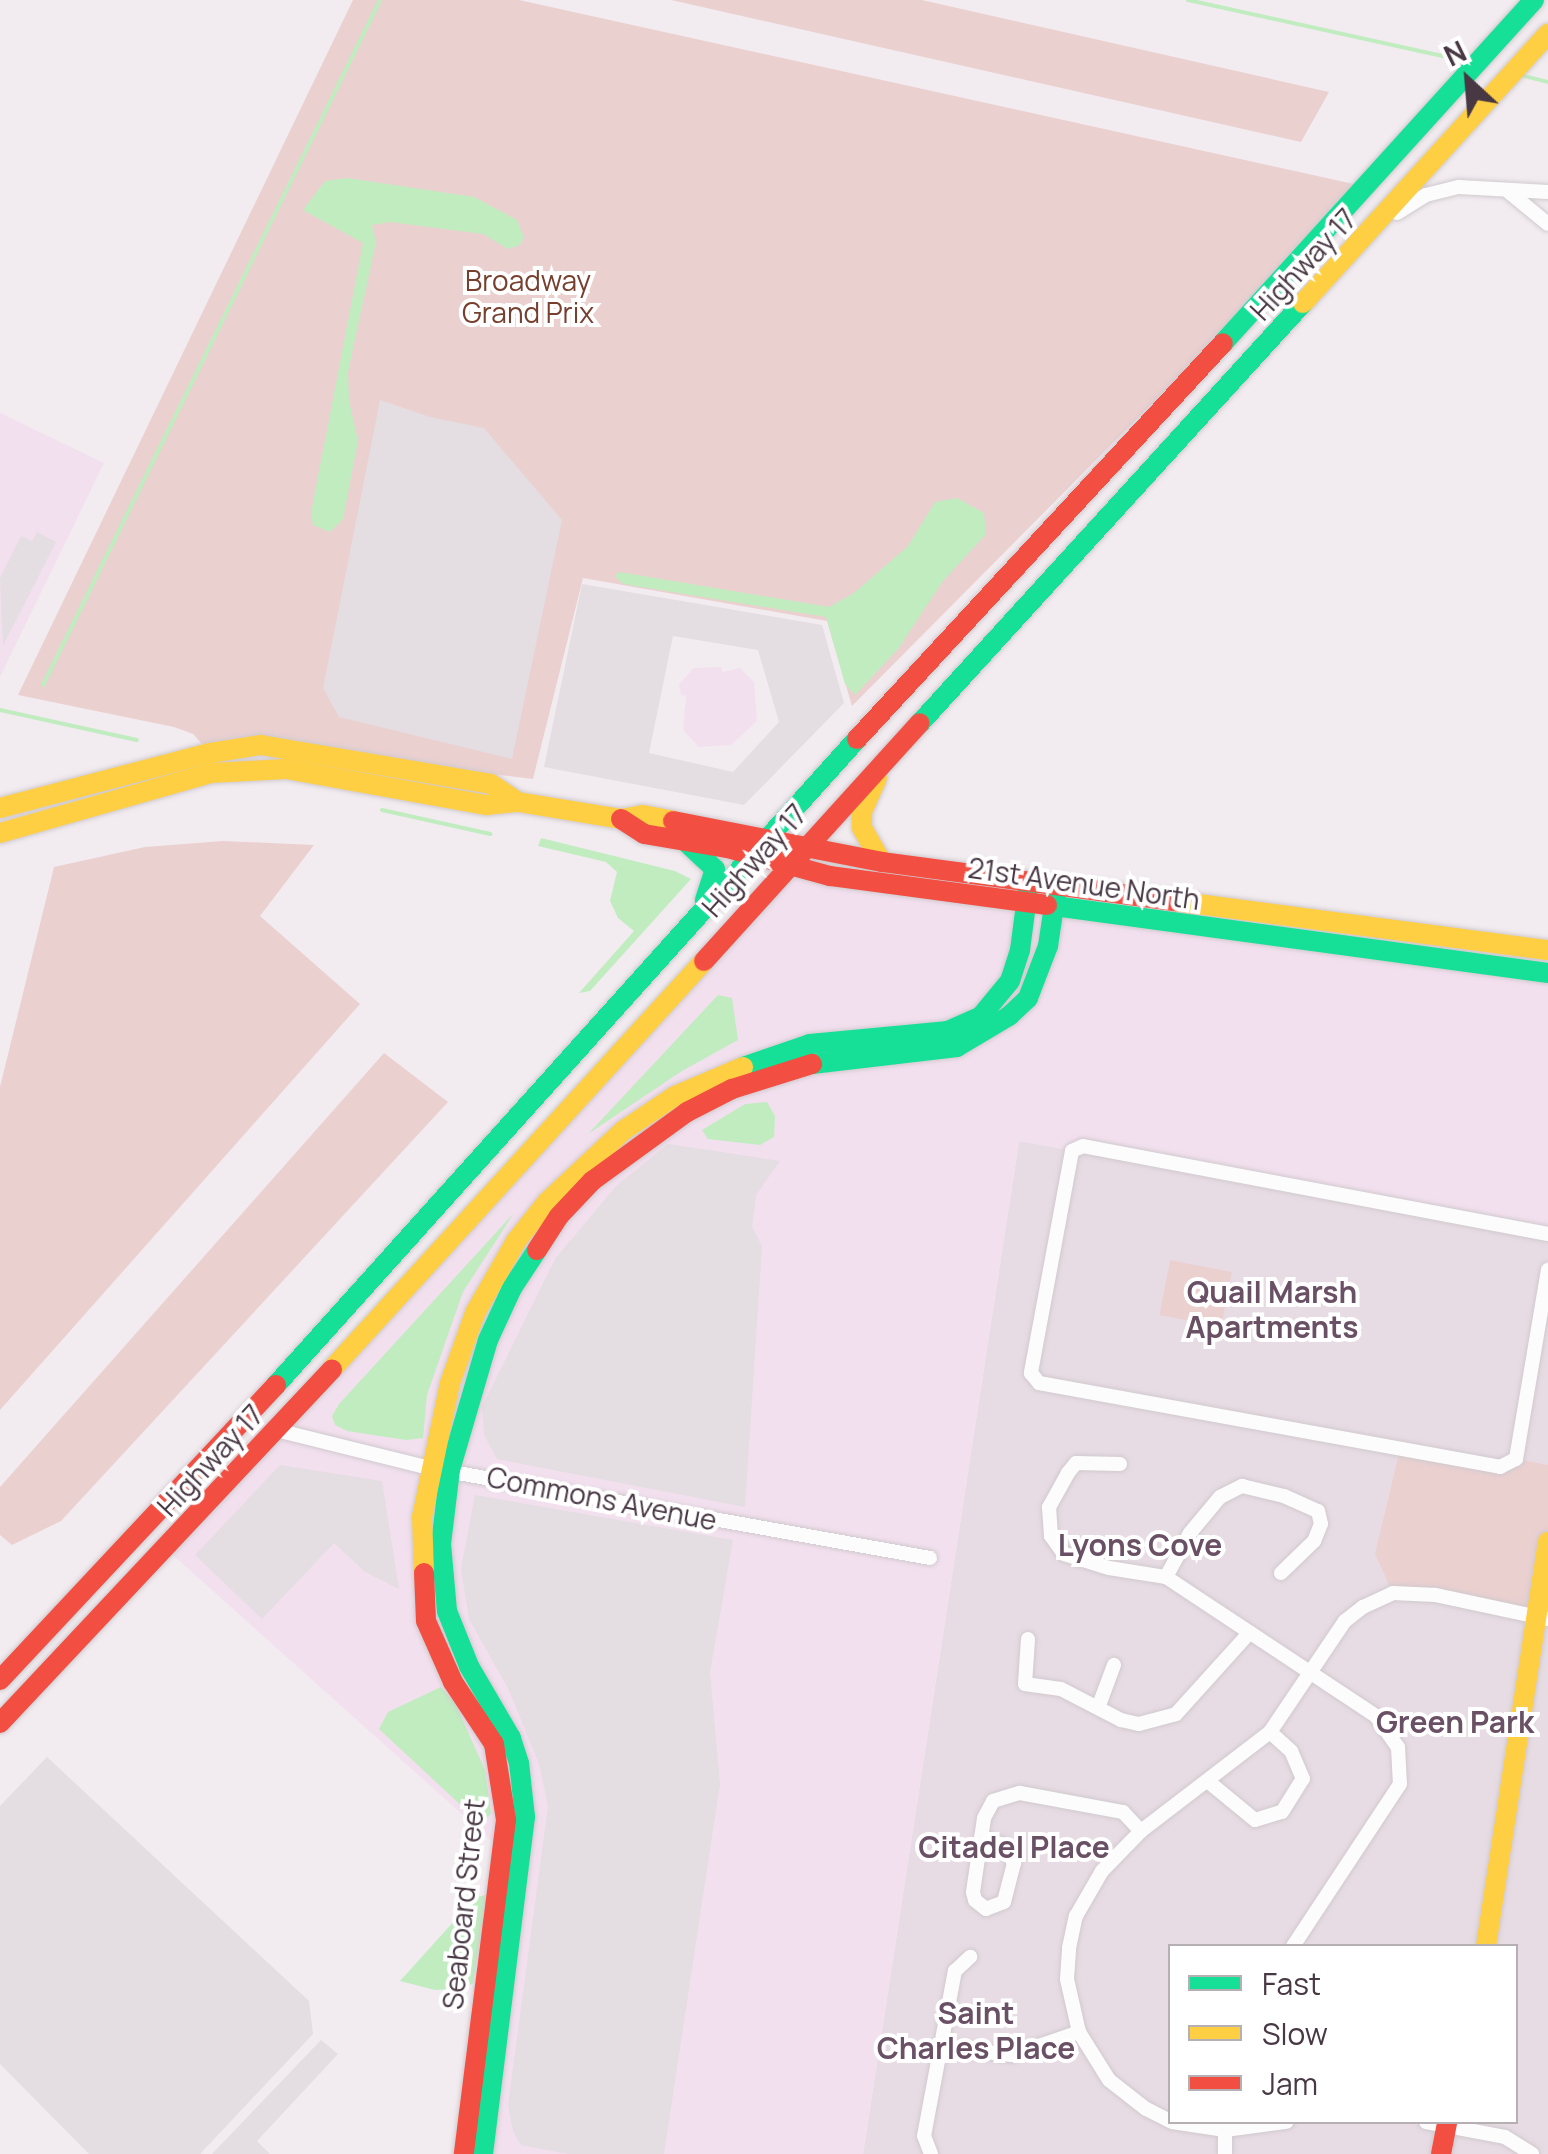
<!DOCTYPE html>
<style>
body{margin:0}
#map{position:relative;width:1548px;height:2154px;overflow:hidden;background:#f2ecf0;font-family:Manrope,sans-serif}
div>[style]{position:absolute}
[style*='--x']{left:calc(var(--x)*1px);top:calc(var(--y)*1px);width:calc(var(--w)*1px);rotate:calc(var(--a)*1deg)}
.residential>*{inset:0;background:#e8dce4}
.commercial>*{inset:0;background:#f3e0ef}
.green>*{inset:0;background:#ebd0d0;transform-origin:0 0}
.parking>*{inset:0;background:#e4dde1}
.water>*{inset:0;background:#c0ecc0}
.stream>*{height:4px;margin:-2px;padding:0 2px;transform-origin:2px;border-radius:2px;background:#c0ecc0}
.roads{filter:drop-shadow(0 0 2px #d0cace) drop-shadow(0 0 2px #d0cace)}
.street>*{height:14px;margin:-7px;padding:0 7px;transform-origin:7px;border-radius:7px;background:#fdfcfd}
.fast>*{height:20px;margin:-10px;padding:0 10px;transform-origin:10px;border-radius:10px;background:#16e098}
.slow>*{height:20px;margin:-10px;padding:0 10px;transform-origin:10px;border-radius:10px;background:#ffcf43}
.jam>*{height:20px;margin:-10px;padding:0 10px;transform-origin:10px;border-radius:10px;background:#f24e42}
span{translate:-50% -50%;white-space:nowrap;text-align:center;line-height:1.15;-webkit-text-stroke:8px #fff;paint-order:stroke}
.street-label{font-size:28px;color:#483844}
.park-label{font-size:28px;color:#773f2e}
.neighbourhood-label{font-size:30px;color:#6a5064;font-weight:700}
.legend{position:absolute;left:1168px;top:1944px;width:350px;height:180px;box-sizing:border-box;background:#fff;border:2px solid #b6afb4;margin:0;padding:12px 18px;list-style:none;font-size:30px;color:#483844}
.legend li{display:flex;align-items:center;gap:20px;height:50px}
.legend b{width:50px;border:2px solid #b6afb4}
.north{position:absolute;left:1418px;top:30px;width:100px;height:100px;-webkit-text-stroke:8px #fff;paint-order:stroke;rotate:334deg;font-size:28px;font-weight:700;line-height:40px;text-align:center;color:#483844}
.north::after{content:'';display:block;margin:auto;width:35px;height:45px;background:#483844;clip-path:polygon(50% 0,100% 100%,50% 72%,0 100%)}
</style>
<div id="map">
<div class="residential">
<div style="clip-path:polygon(evenodd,1019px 1141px,1548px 1236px,1548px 2154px,863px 2154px,1019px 1141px,1170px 1946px,1516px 1946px,1516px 2122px,1170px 2122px,1170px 1946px)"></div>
</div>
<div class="commercial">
<div style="clip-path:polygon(0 413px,104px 463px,0 677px)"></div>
<div style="clip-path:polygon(721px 667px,722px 672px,740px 668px,754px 682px,757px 721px,731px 745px,699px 747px,683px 730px,686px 696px,681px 695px,679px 684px,694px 668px)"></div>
<div style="clip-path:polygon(787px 864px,1548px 973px,1548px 1236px,1019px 1141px,863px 2154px,483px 2154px,522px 1868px,165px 1548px)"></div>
</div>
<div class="green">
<div style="clip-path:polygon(353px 0,519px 0,1367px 187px,852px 706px,827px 621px,583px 578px,533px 779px,261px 745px,210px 753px,193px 734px,174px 727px,18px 695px)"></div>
<div style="clip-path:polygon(671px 0,922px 0,1329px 92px,1301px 142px)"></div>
<div style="clip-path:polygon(223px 841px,314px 845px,260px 916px,360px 1004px,0 1410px,0 1087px,54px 867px,145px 847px)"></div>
<div style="clip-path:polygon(384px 1053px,448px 1102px,61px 1521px,12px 1545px,0 1535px,0 1487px)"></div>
<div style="left:1170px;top:1260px;width:63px;height:56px;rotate:11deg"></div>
<div style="clip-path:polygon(1400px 1449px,1500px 1467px,1516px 1459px,1548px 1465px,1548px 1542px,1535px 1616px,1393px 1593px,1375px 1554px)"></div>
</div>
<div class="parking">
<div style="clip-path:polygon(380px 400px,430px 417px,484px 428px,562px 520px,512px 759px,339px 717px,323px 688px)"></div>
<div style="clip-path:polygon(37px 532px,56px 542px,3px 646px,0 578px,21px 536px,32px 541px)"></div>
<div style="clip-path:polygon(evenodd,582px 584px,822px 625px,844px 703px,744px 805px,544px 767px,582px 584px,673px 636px,758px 650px,779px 722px,733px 772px,649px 753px,673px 636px)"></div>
<div style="clip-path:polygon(668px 1144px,780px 1161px,756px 1195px,752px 1227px,762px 1246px,745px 1507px,497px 1459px,484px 1435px,482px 1407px,555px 1259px,616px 1186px)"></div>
<div style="clip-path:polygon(280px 1465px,382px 1481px,399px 1589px,365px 1572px,334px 1543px,262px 1619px,195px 1555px)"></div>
<div style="clip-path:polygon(475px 1495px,733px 1540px,710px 1672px,720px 1784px,664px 2154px,568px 2154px,521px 2145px,513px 2131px,508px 2105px,548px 1806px,539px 1764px,508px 1688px,469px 1619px,461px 1569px)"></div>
<div style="clip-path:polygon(47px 1757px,309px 2001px,313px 2034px,200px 2154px,89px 2154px,0 2064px,0 1806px)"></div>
<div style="clip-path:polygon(321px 2040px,338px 2054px,257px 2141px,270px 2154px,212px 2154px)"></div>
</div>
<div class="water">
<div style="clip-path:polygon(347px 178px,474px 197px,517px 220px,524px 237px,520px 245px,508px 249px,483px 234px,390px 222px,372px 225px,376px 242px,348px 372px,349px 401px,358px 441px,343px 519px,330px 532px,313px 525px,311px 513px,363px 243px,303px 210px,325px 181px)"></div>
<div style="clip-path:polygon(957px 498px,984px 513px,986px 534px,943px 581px,898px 649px,855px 695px,845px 684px,826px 617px,623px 584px,615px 576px,619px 572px,829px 607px,854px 593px,908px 546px,935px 502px)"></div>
<div style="clip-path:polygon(541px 838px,675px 871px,691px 879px,590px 991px,579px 993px,634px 931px,618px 918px,610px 901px,617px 872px,606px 862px,538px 846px)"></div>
<div style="clip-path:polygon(718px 995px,732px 998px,738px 1040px,682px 1071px,588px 1134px)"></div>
<div style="clip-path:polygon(767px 1102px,775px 1116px,774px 1137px,760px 1145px,708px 1139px,702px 1130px,745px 1104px)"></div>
<div style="clip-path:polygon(514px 1213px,463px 1292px,427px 1395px,423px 1438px,406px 1440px,347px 1431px,335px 1425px,332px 1416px,339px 1404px)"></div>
<div style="clip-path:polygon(441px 1687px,455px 1703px,485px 1770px,491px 1813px,482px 1825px,379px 1729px,388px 1712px)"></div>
<div style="clip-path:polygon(488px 1894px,473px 1983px,466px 1988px,435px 1990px,400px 1981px,475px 1898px)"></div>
</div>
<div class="stream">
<div style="--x:1188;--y:0;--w:285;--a:12.4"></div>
<div style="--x:1524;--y:76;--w:25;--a:14"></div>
<div style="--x:43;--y:685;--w:763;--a:-63.8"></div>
<div style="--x:0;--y:710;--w:140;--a:12.4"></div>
<div style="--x:382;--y:810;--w:111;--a:12.5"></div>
</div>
<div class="roads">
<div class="street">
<div style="--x:1509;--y:192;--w:50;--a:39.4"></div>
<div style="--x:1397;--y:213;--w:34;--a:-32"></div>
<div style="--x:1426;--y:195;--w:34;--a:-14"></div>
<div style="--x:1459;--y:187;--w:89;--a:3.2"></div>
<div style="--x:1548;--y:1234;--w:473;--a:-169.3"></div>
<div style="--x:1083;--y:1146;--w:12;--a:156"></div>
<div style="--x:1072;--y:1151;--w:226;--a:100.5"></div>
<div style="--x:1031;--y:1373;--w:13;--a:51"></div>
<div style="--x:1039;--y:1383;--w:469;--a:10.3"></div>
<div style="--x:1500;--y:1467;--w:18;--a:-27"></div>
<div style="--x:1516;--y:1459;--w:192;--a:-80.4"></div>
<div style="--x:276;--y:1430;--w:159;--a:13.9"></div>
<div style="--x:430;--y:1468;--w:508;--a:10.2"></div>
<div style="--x:1120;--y:1464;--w:44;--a:-178.7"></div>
<div style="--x:1076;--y:1463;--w:13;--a:129"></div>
<div style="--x:1068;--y:1473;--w:39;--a:119"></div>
<div style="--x:1049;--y:1507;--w:29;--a:86"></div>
<div style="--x:1051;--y:1536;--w:22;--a:54"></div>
<div style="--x:1064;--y:1554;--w:47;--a:17.3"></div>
<div style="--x:1109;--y:1568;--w:58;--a:9"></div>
<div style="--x:1166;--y:1577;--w:252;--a:33.5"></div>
<div style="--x:1376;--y:1716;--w:38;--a:55"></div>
<div style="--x:1398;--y:1747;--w:37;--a:87"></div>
<div style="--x:1400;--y:1784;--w:194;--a:123.4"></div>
<div style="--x:1166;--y:1577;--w:50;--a:-61.4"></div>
<div style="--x:1190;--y:1533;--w:47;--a:-50.2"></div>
<div style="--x:1220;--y:1497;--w:25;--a:-27"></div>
<div style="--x:1242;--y:1486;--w:43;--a:13.4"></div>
<div style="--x:1284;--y:1496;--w:37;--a:24"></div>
<div style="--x:1318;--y:1511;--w:13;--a:77"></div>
<div style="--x:1321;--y:1524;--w:18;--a:112"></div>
<div style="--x:1314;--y:1541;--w:46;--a:135.9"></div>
<div style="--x:1028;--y:1639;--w:45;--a:93.8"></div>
<div style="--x:1025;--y:1684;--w:36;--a:8"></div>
<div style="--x:1061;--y:1689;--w:68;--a:27.3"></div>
<div style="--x:1121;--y:1720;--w:18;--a:13"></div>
<div style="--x:1139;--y:1724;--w:38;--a:-15"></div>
<div style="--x:1176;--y:1714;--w:110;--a:-47.9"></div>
<div style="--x:1098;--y:1708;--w:46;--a:-69.6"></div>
<div style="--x:1210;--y:1783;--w:58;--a:39.4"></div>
<div style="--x:1255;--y:1820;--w:28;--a:-17"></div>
<div style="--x:1282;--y:1812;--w:39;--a:-58"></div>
<div style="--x:1303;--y:1779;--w:30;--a:-113"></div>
<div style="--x:1291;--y:1751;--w:28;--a:-138"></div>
<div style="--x:981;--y:1838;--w:24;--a:17"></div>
<div style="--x:1004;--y:1845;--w:21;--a:61"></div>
<div style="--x:1014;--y:1863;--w:40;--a:104.4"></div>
<div style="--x:1004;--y:1902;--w:19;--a:159"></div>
<div style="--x:986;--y:1909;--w:14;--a:-141"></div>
<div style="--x:975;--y:1900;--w:8;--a:-104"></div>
<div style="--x:973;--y:1892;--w:75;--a:-81.5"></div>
<div style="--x:984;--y:1818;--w:19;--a:-62"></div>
<div style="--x:993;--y:1801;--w:28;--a:-17"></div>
<div style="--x:1020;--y:1793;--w:105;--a:10.5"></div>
<div style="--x:1123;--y:1812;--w:26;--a:47"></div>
<div style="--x:943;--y:2047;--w:69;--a:6.6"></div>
<div style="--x:1012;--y:2055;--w:71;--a:-18.9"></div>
<div style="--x:1170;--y:2121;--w:27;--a:-153"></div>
<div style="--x:1146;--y:2109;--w:47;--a:-141.9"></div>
<div style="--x:1109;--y:2080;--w:57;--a:-122"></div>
<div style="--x:1079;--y:2032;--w:54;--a:-102.8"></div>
<div style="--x:1067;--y:1979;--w:31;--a:-86"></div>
<div style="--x:1069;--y:1948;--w:33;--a:-78"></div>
<div style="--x:1076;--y:1916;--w:52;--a:-60"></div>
<div style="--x:1102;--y:1871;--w:56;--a:-45.7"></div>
<div style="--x:1141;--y:1831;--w:163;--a:-37.5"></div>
<div style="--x:1270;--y:1732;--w:134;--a:-56"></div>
<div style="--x:1345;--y:1621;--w:23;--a:-38"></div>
<div style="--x:1363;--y:1607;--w:33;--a:-25"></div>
<div style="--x:1393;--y:1593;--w:43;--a:2.7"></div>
<div style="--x:1436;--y:1595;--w:115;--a:12.1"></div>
<div style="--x:1172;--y:2122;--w:54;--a:8.6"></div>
<div style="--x:1225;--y:2130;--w:62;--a:-7.5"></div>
<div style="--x:1426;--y:2122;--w:80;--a:10.8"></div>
<div style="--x:1505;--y:2137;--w:32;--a:32"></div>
<div style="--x:1225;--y:2130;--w:24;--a:90"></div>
<div style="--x:931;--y:2154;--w:19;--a:-111"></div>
<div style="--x:924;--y:2136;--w:168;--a:-79.4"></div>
<div style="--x:955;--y:1971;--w:21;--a:-43"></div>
</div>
<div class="fast">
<div style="--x:1223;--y:343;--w:463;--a:-47.8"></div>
<div style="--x:920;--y:723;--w:568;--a:-47.64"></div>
<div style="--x:688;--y:844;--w:37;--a:43"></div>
<div style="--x:715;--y:869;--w:33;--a:108"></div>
<div style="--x:1047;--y:905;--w:506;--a:7.73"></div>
<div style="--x:812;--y:1064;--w:146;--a:-6.7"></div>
<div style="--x:957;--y:1047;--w:61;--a:-30.8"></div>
<div style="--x:1009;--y:1016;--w:26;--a:-43"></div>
<div style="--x:1028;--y:998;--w:56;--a:-69"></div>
<div style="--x:1048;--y:946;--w:61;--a:-81.5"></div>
<div style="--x:743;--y:1067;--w:71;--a:-18.9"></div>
<div style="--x:810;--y:1044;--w:139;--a:-5.4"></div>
<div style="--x:948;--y:1031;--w:36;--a:-24"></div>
<div style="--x:981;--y:1016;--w:45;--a:-50.4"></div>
<div style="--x:1010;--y:981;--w:33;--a:-72"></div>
<div style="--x:1020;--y:950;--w:69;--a:-82.5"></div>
<div style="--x:276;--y:1385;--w:869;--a:-48.03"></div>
<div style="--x:483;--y:2154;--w:340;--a:-82.9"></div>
<div style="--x:525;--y:1817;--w:54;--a:-96.3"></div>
<div style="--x:519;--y:1763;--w:26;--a:-108"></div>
<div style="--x:511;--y:1738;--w:83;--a:-120.3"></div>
<div style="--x:469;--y:1666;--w:59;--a:-111.8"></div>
<div style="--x:447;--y:1611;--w:67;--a:-95.1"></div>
<div style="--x:441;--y:1544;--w:75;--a:-83.1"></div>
<div style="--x:450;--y:1470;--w:135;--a:-73.7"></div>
<div style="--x:488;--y:1340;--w:57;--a:-65.2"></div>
<div style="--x:512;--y:1288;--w:45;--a:-56.7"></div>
</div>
<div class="slow">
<div style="--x:1303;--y:303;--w:364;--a:-47.7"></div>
<div style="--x:877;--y:778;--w:36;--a:114"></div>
<div style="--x:862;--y:811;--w:17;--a:90"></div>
<div style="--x:862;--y:828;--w:39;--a:60"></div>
<div style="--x:0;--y:808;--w:217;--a:-14.7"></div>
<div style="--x:210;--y:753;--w:52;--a:-8.9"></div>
<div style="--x:261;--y:745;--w:233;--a:9.6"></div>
<div style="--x:491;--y:784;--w:32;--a:34"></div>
<div style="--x:0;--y:833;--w:218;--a:-15.9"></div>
<div style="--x:210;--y:773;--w:76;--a:-3"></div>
<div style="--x:286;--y:769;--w:204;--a:10.2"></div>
<div style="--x:487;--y:805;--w:31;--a:-6"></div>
<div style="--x:518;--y:802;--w:104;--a:9.4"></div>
<div style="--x:621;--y:819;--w:22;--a:-10"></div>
<div style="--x:643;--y:815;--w:31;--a:11"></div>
<div style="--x:1175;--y:901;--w:376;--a:7.5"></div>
<div style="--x:332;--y:1369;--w:552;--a:-47.64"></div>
<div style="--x:424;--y:1573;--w:56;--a:-92"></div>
<div style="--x:422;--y:1517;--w:137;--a:-78.2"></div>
<div style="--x:450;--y:1383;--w:74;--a:-70.3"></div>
<div style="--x:475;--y:1313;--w:83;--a:-60.3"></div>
<div style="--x:516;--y:1241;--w:50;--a:-51.5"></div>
<div style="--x:547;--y:1202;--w:105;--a:-43.1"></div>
<div style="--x:624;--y:1130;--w:61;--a:-33.7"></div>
<div style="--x:675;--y:1096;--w:74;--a:-23.1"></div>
<div style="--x:1486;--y:1946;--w:409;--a:-81.3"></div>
</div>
<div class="jam">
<div style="--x:857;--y:739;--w:539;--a:-47.25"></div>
<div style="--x:621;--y:819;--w:27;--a:33"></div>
<div style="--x:644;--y:834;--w:85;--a:9.5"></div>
<div style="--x:728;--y:848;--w:106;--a:15.4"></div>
<div style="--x:830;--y:876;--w:219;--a:7.6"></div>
<div style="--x:673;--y:821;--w:213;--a:11.1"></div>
<div style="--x:882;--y:862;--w:296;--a:7.6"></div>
<div style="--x:704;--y:961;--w:321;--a:-47.8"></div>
<div style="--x:537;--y:1250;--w:40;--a:-57.1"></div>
<div style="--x:559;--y:1216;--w:48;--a:-46.7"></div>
<div style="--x:592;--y:1181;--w:117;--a:-36"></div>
<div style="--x:687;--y:1112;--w:51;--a:-27.1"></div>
<div style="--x:732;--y:1089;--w:84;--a:-17.4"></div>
<div style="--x:424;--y:1573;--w:48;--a:87.6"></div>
<div style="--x:426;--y:1621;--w:67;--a:66.1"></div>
<div style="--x:453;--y:1682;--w:74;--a:56.5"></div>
<div style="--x:494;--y:1744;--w:77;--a:81"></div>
<div style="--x:506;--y:1820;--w:337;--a:97.2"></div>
<div style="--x:0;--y:1680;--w:404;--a:-46.9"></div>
<div style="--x:0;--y:1723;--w:485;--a:-46.8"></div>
<div style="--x:1441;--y:2154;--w:33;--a:-79"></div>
</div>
</div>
<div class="street-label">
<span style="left:1303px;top:264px;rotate:-47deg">Highway 17</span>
<span style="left:754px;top:860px;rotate:-48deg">Highway 17</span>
<span style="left:1084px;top:883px;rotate:8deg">21st Avenue North</span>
<span style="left:210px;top:1460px;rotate:-47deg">Highway 17</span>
<span style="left:602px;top:1498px;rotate:11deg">Commons Avenue</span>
<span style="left:463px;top:1904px;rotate:-84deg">Seaboard Street</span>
</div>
<div class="park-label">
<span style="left:528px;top:296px">Broadway<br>Grand Prix</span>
</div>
<div class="neighbourhood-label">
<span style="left:1272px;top:1309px">Quail Marsh<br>Apartments</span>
<span style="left:1140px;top:1545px">Lyons Cove</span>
<span style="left:1455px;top:1722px">Green Park</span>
<span style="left:1014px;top:1847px">Citadel Place</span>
<span style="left:976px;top:2030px">Saint<br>Charles Place</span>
</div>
<ul class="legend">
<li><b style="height:12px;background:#16e098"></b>Fast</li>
<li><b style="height:12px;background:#ffcf43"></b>Slow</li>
<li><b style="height:12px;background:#f24e42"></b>Jam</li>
</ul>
<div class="north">N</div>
</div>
